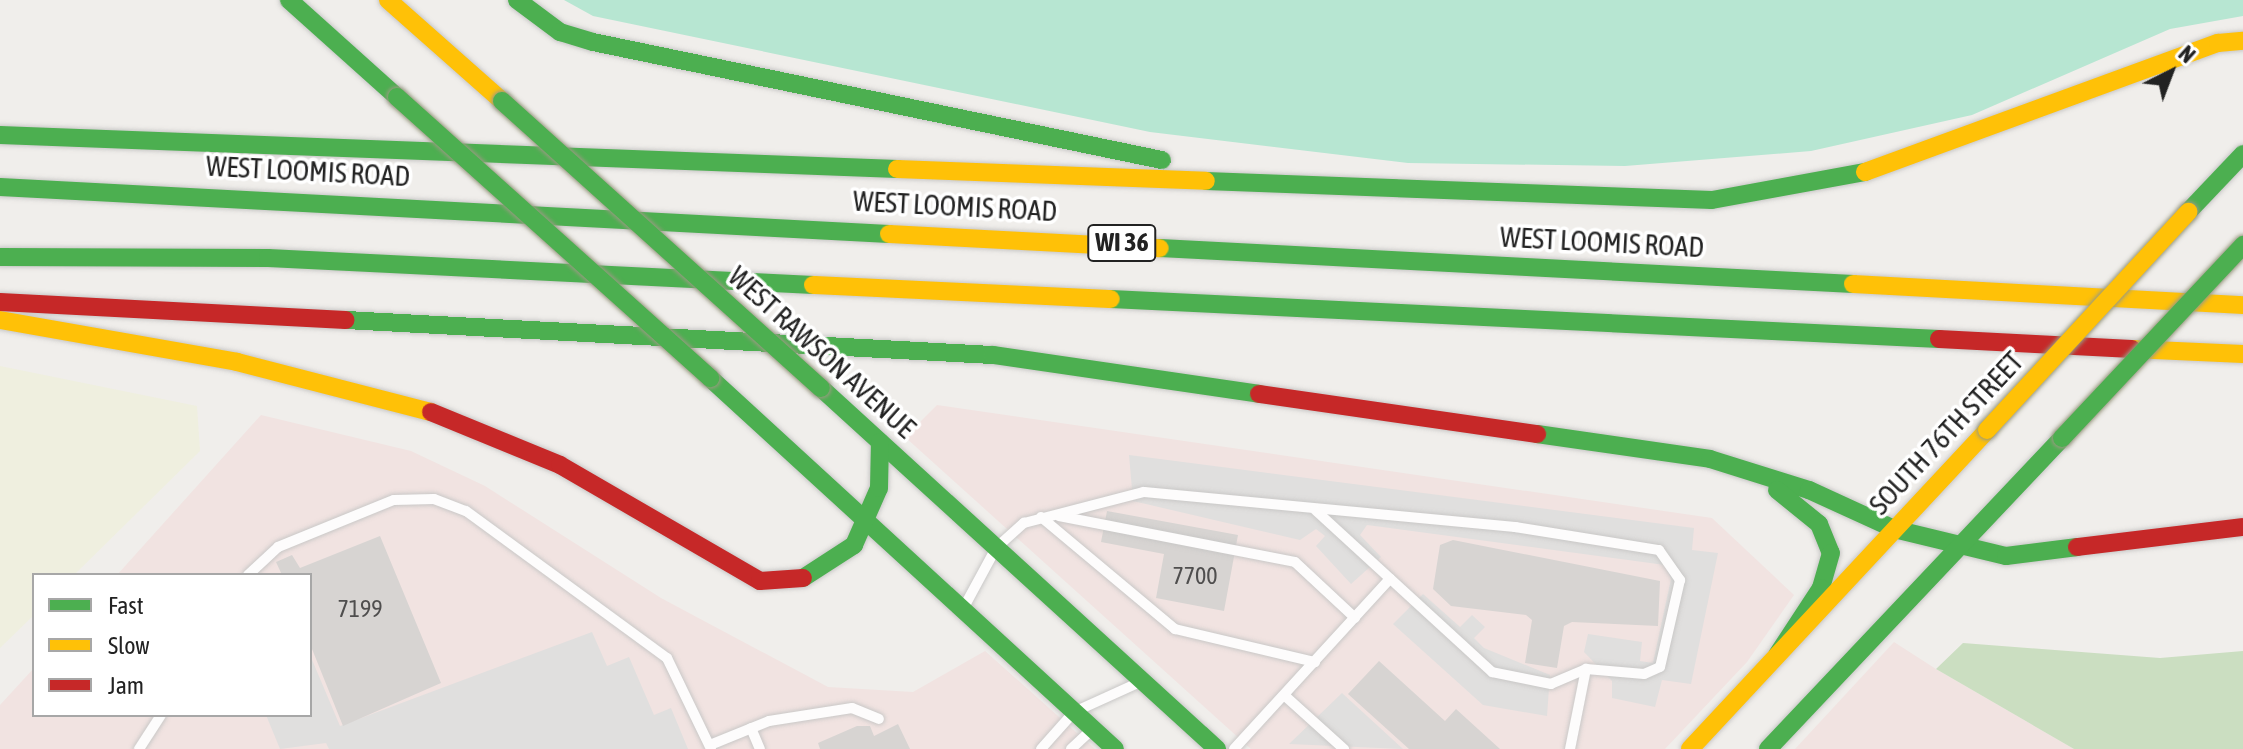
<!DOCTYPE html>
<style>
body{margin:0}
#map{position:relative;width:2243px;height:749px;overflow:hidden;background:#f0eeeb;font-family:"Asap Condensed",sans-serif}
div>[style]{position:absolute}
[style*='--x']{left:calc(var(--x)*1px);top:calc(var(--y)*1px);width:calc(var(--w)*1px);rotate:calc(var(--a)*1deg)}
.commercial>*{inset:0;background:#f1e3e1}
.farmland>*{inset:0;background:#efefdf}
.forest>*{inset:0;background:#cbdec1}
.pitch>*{inset:0;background:#b7e6d2}
.parking>*{inset:0;background:#e0dfde}
.building>*{inset:0;background:#d7d4d2}
.roads{filter:drop-shadow(0 0 2px #c9c8c7) drop-shadow(0 0 2px #c9c8c7)}
.lane>*{height:10px;margin:-5px;padding:0 5px;transform-origin:5px;border-radius:5px;background:#fdfcfc}
.fast>*{height:18px;margin:-9px;padding:0 9px;transform-origin:9px;border-radius:9px;background:#4caf50}
.slow>*{height:18px;margin:-9px;padding:0 9px;transform-origin:9px;border-radius:9px;background:#ffc107}
.jam>*{height:18px;margin:-9px;padding:0 9px;transform-origin:9px;border-radius:9px;background:#c62828}
.bridges{filter:drop-shadow(0 0 2px #999a82) drop-shadow(0 0 2px #999a82)}
.fast-bridge>*{height:18px;margin:-9px;padding:0 9px;transform-origin:9px;border-radius:9px;background:#4caf50}
.slow-bridge>*{height:18px;margin:-9px;padding:0 9px;transform-origin:9px;border-radius:9px;background:#ffc107}
span{translate:-50% -50%;white-space:nowrap;text-align:center;line-height:1.15;-webkit-text-stroke:7px #fff;paint-order:stroke}
.number-label{font-size:24px;color:#4f4e4e}
.number-label span{-webkit-text-stroke-width:0}
.shield-label span{padding:2px 6px;background:#fff;border:2px solid;border-radius:6px;-webkit-text-stroke-width:0}
.shield-label{font-size:26px;color:#222;font-weight:700}
.street-label{font-size:28px;color:#222}
.legend{position:absolute;left:32px;top:573px;width:280px;height:144px;box-sizing:border-box;background:#fff;border:2px solid #a7a7a7;margin:0;padding:10px 14px;list-style:none;font-size:24px;color:#222}
.legend li{display:flex;align-items:center;gap:16px;height:40px}
.legend b{width:40px;border:2px solid #a7a7a7}
.north{position:absolute;left:2131px;top:32px;width:80px;height:80px;-webkit-text-stroke:6px #fff;paint-order:stroke;rotate:42deg;font-size:22px;font-weight:700;line-height:32px;text-align:center;color:#222}
.north::after{content:'';display:block;margin:auto;width:28px;height:36px;background:#222;clip-path:polygon(50% 0,100% 100%,50% 72%,0 100%)}
</style>
<div id="map">
<div class="commercial">
<div style="clip-path:polygon(937px 405px,1712px 518px,1794px 595px,1747px 662px,1665px 749px,1251px 749px,905px 437px)"></div>
<div style="clip-path:polygon(261px 415px,411px 451px,485px 486px,661px 598px,828px 687px,913px 692px,985px 651px,1095px 749px,0 749px,0 705px,34px 668px,34px 715px,310px 715px,310px 575px,117px 575px)"></div>
<div style="clip-path:polygon(1894px 642px,1936px 669px,2074px 749px,1795px 749px)"></div>
</div>
<div class="farmland">
<div style="clip-path:polygon(0 366px,197px 406px,200px 451px,74px 575px,34px 575px,34px 615px,0 648px)"></div>
</div>
<div class="forest">
<div style="clip-path:polygon(1963px 643px,2160px 658px,2243px 651px,2243px 749px,2074px 749px,1936px 669px)"></div>
</div>
<div class="pitch">
<div style="clip-path:polygon(564px 0,2243px 0,2243px 16px,2170px 29px,1972px 115px,1811px 151px,1625px 166px,1408px 163px,1150px 132px,593px 16px)"></div>
</div>
<div class="parking">
<div style="clip-path:polygon(1129px 455px,1694px 528px,1692px 550px,1718px 553px,1691px 684px,1662px 680px,1655px 707px,1612px 698px,1612px 681px,1584px 652px,1588px 634px,1642px 642px,1640px 661px,1653px 663px,1671px 579px,1665px 565px,1367px 525px,1360px 535px,1381px 557px,1351px 584px,1316px 546px,1325px 536px,1316px 529px,1300px 540px,1133px 501px)"></div>
<div style="clip-path:polygon(1423px 594px,1460px 627px,1472px 615px,1485px 627px,1474px 638px,1484px 648px,1550px 675px,1547px 716px,1483px 705px,1393px 624px)"></div>
<div style="clip-path:polygon(592px 632px,607px 666px,629px 657px,654px 715px,671px 708px,688px 749px,329px 749px,326px 743px,280px 749px,266px 715px,310px 715px,310px 655px,340px 726px)"></div>
<div style="clip-path:polygon(1342px 693px,1403px 749px,1289px 744px)"></div>
</div>
<div class="building">
<div style="clip-path:polygon(1107px 511px,1238px 535px,1224px 611px,1156px 598px,1164px 554px,1101px 542px)"></div>
<div style="clip-path:polygon(380px 536px,441px 683px,343px 726px,310px 644px,310px 575px,282px 575px,276px 562px,292px 555px,300px 568px)"></div>
<div style="clip-path:polygon(1453px 540px,1660px 581px,1658px 626px,1572px 622px,1564px 626px,1557px 668px,1525px 663px,1532px 620px,1526px 615px,1451px 606px,1433px 589px,1440px 545px)"></div>
<div style="clip-path:polygon(1379px 661px,1445px 721px,1456px 709px,1500px 749px,1409px 749px,1348px 694px)"></div>
<div style="clip-path:polygon(898px 724px,910px 749px,820px 749px,818px 743px,857px 726px,870px 726px,874px 736px)"></div>
</div>
<div class="roads">
<div class="lane">
<div style="--x:1059;--y:516;--w:240;--a:11"></div>
<div style="--x:1295;--y:562;--w:82;--a:43"></div>
<div style="--x:1041;--y:517;--w:175;--a:39.9"></div>
<div style="--x:1175;--y:629;--w:144;--a:13.3"></div>
<div style="--x:248;--y:575;--w:41;--a:-43"></div>
<div style="--x:278;--y:547;--w:125;--a:-22.1"></div>
<div style="--x:394;--y:500;--w:40;--a:-1.4"></div>
<div style="--x:434;--y:499;--w:34;--a:21"></div>
<div style="--x:466;--y:511;--w:249;--a:36.2"></div>
<div style="--x:667;--y:658;--w:101;--a:64.2"></div>
<div style="--x:963;--y:609;--w:69;--a:-61.6"></div>
<div style="--x:996;--y:548;--w:38;--a:-42"></div>
<div style="--x:1024;--y:523;--w:124;--a:-14.5"></div>
<div style="--x:1144;--y:492;--w:373;--a:5.4"></div>
<div style="--x:1515;--y:527;--w:146;--a:9.1"></div>
<div style="--x:1659;--y:550;--w:37;--a:55"></div>
<div style="--x:1680;--y:580;--w:89;--a:102.9"></div>
<div style="--x:1660;--y:667;--w:17;--a:156"></div>
<div style="--x:1644;--y:674;--w:58;--a:-175.1"></div>
<div style="--x:1586;--y:669;--w:38;--a:157"></div>
<div style="--x:1551;--y:684;--w:60;--a:-168.5"></div>
<div style="--x:1492;--y:672;--w:239;--a:-137.5"></div>
<div style="--x:1284;--y:695;--w:81;--a:42"></div>
<div style="--x:751;--y:728;--w:23;--a:67"></div>
<div style="--x:710;--y:745;--w:64;--a:-22.1"></div>
<div style="--x:769;--y:721;--w:84;--a:-8.9"></div>
<div style="--x:852;--y:708;--w:29;--a:22"></div>
<div style="--x:139;--y:749;--w:40;--a:-57.1"></div>
<div style="--x:1041;--y:749;--w:50;--a:-48.3"></div>
<div style="--x:1074;--y:712;--w:72;--a:-24.4"></div>
<div style="--x:1071;--y:749;--w:26;--a:-43"></div>
<div style="--x:1234;--y:749;--w:231;--a:-47.5"></div>
<div style="--x:1570;--y:749;--w:82;--a:-78.7"></div>
</div>
<div class="fast">
<div style="--x:289;--y:0;--w:145;--a:41.9"></div>
<div style="--x:517;--y:0;--w:54;--a:36.7"></div>
<div style="--x:560;--y:32;--w:34;--a:17"></div>
<div style="--x:593;--y:42;--w:581;--a:11.72"></div>
<div style="--x:0;--y:135;--w:898;--a:2.17"></div>
<div style="--x:1206;--y:181;--w:506;--a:2.15"></div>
<div style="--x:1712;--y:200;--w:156;--a:-10.4"></div>
<div style="--x:0;--y:187;--w:890;--a:3.03"></div>
<div style="--x:2188;--y:212;--w:80;--a:-46.5"></div>
<div style="--x:1160;--y:248;--w:694;--a:2.97"></div>
<div style="--x:0;--y:257;--w:268;--a:0.2"></div>
<div style="--x:268;--y:258;--w:546;--a:2.84"></div>
<div style="--x:1111;--y:299;--w:829;--a:2.77"></div>
<div style="--x:346;--y:320;--w:648;--a:3.1"></div>
<div style="--x:993;--y:355;--w:269;--a:8.3"></div>
<div style="--x:710;--y:378;--w:549;--a:42.49"></div>
<div style="--x:821;--y:388;--w:536;--a:42.35"></div>
<div style="--x:1537;--y:434;--w:175;--a:8.2"></div>
<div style="--x:1710;--y:459;--w:104;--a:17.4"></div>
<div style="--x:1809;--y:490;--w:94;--a:24.6"></div>
<div style="--x:1894;--y:529;--w:115;--a:13.6"></div>
<div style="--x:2006;--y:556;--w:72;--a:-7.2"></div>
<div style="--x:1777;--y:490;--w:54;--a:39"></div>
<div style="--x:1819;--y:524;--w:31;--a:68"></div>
<div style="--x:1831;--y:553;--w:36;--a:106"></div>
<div style="--x:1821;--y:588;--w:80;--a:123.3"></div>
<div style="--x:803;--y:578;--w:61;--a:-32.9"></div>
<div style="--x:854;--y:545;--w:62;--a:-66.3"></div>
<div style="--x:879;--y:488;--w:46;--a:-88.8"></div>
<div style="--x:1768;--y:749;--w:428;--a:-46.6"></div>
</div>
<div class="slow">
<div style="--x:388;--y:0;--w:152;--a:41.5"></div>
<div style="--x:897;--y:169;--w:309;--a:2.2"></div>
<div style="--x:1865;--y:172;--w:376;--a:-20.1"></div>
<div style="--x:2218;--y:43;--w:25;--a:-5"></div>
<div style="--x:889;--y:234;--w:271;--a:3"></div>
<div style="--x:1853;--y:284;--w:391;--a:3.1"></div>
<div style="--x:813;--y:285;--w:298;--a:2.7"></div>
<div style="--x:0;--y:320;--w:241;--a:10"></div>
<div style="--x:237;--y:362;--w:200;--a:14.5"></div>
<div style="--x:2132;--y:349;--w:111;--a:2.6"></div>
<div style="--x:1690;--y:749;--w:436;--a:-47"></div>
</div>
<div class="jam">
<div style="--x:0;--y:302;--w:346;--a:3"></div>
<div style="--x:1939;--y:339;--w:193;--a:3"></div>
<div style="--x:1259;--y:394;--w:281;--a:8.2"></div>
<div style="--x:431;--y:412;--w:139;--a:22.3"></div>
<div style="--x:560;--y:465;--w:231;--a:30.1"></div>
<div style="--x:760;--y:581;--w:43;--a:-4"></div>
<div style="--x:2077;--y:547;--w:167;--a:-6.9"></div>
</div>
</div>
<div class="bridges">
<div class="fast-bridge">
<div style="--x:397;--y:97;--w:421;--a:41.9"></div>
<div style="--x:502;--y:101;--w:429;--a:42"></div>
<div style="--x:2062;--y:438;--w:265;--a:-46.8"></div>
</div>
<div class="slow-bridge">
<div style="--x:1987;--y:430;--w:297;--a:-47.3"></div>
</div>
</div>
<div class="number-label">
<span style="left:1195px;top:576px">7700</span>
<span style="left:360px;top:609px">7199</span>
</div>
<div class="shield-label">
<span style="left:1122px;top:243px">WI 36</span>
</div>
<div class="street-label">
<span style="left:308px;top:171px;rotate:3deg">WEST LOOMIS ROAD</span>
<span style="left:955px;top:206px;rotate:3deg">WEST LOOMIS ROAD</span>
<span style="left:1602px;top:242px;rotate:3deg">WEST LOOMIS ROAD</span>
<span style="left:822px;top:352px;rotate:42deg">WEST RAWSON AVENUE</span>
<span style="left:1946px;top:433px;rotate:-47deg">SOUTH 76TH STREET</span>
</div>
<ul class="legend">
<li><b style="height:10px;background:#4caf50"></b>Fast</li>
<li><b style="height:10px;background:#ffc107"></b>Slow</li>
<li><b style="height:10px;background:#c62828"></b>Jam</li>
</ul>
<div class="north">N</div>
</div>
